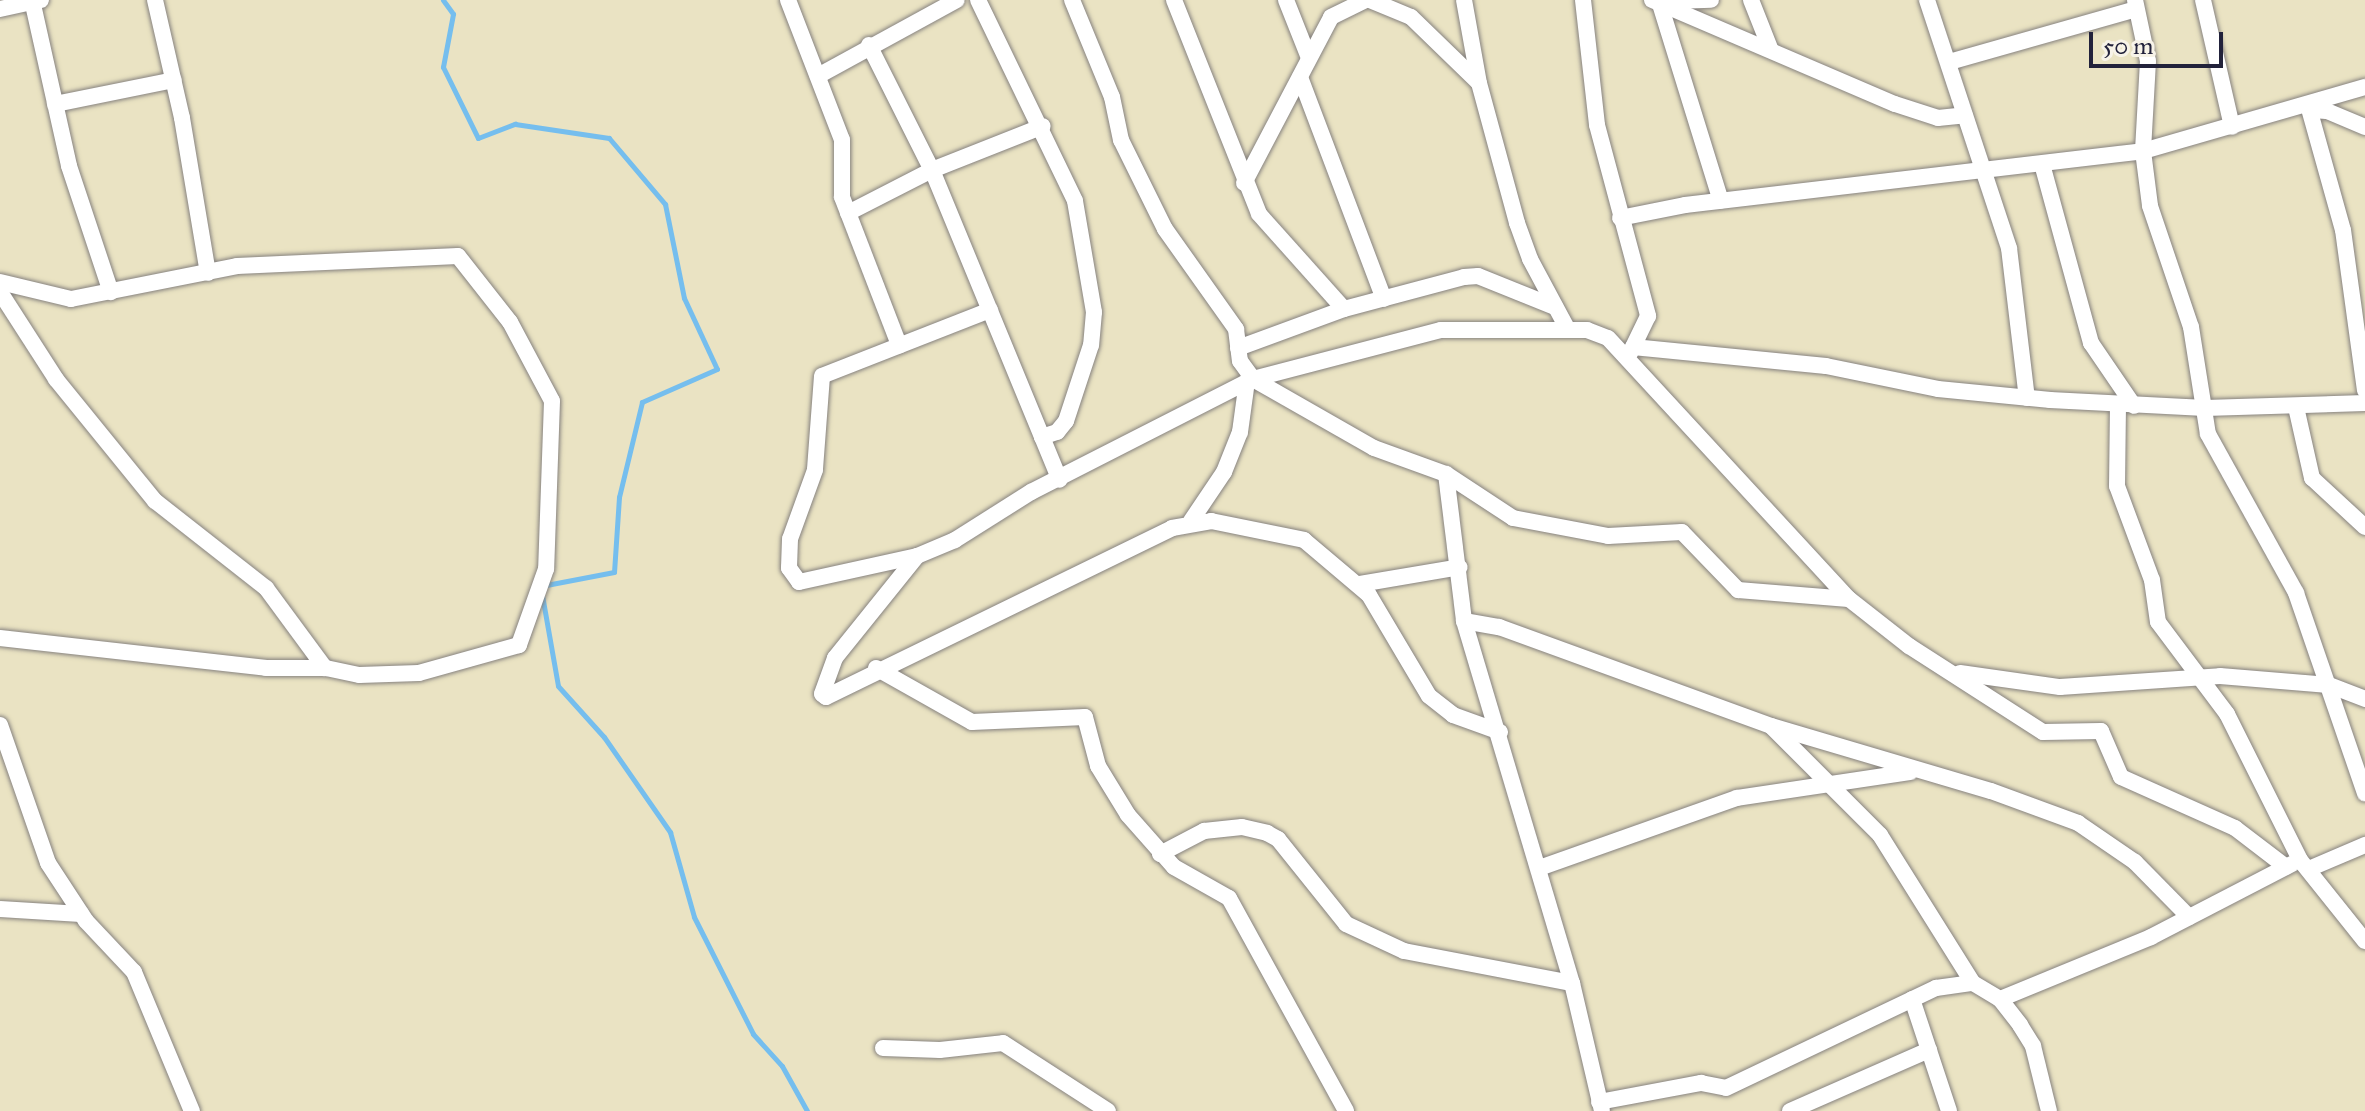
<!DOCTYPE html>
<style>
body{margin:0}
#map{position:relative;width:2365px;height:1111px;overflow:hidden;background:#eae3c3;font-family:"IM FELL Great Primer",serif}
div>[style]{position:absolute}
[style*='--x']{left:calc(var(--x)*1px);top:calc(var(--y)*1px);width:calc(var(--w)*1px);rotate:calc(var(--a)*1deg)}
.stream>*{height:5px;margin:-2.5px;padding:0 2.5px;transform-origin:2.5px;border-radius:2.5px;background:#75beee}
.roads{filter:drop-shadow(0 0 2px #86827f) drop-shadow(0 0 2px #86827f)}
.street>*{height:16px;margin:-8px;padding:0 8px;transform-origin:8px;border-radius:8px;background:#fff}
span{translate:-50% -50%;white-space:nowrap;text-align:center;line-height:1.15;-webkit-text-stroke:6px #f7f3e8;paint-order:stroke}
.scale{position:absolute;left:2089px;top:32px;width:134px;height:36px;box-sizing:border-box;border:4px solid #22223b;border-top:0;padding-left:10px;font-size:24px;line-height:28px;white-space:nowrap;color:#22223b;-webkit-text-stroke:6px #f7f3e8;paint-order:stroke}
</style>
<div id="map">
<div class="stream">
<div style="--x:443;--y:0;--w:17;--a:54"></div>
<div style="--x:453;--y:14;--w:54;--a:100.7"></div>
<div style="--x:443;--y:67;--w:79;--a:63.8"></div>
<div style="--x:478;--y:138;--w:40;--a:-21"></div>
<div style="--x:515;--y:124;--w:95;--a:8.5"></div>
<div style="--x:609;--y:138;--w:87;--a:49.7"></div>
<div style="--x:665;--y:204;--w:96;--a:78.6"></div>
<div style="--x:684;--y:298;--w:78;--a:65.1"></div>
<div style="--x:717;--y:369;--w:82;--a:156.3"></div>
<div style="--x:642;--y:402;--w:98;--a:103.6"></div>
<div style="--x:619;--y:497;--w:75;--a:93.8"></div>
<div style="--x:614;--y:572;--w:69;--a:169.2"></div>
<div style="--x:542;--y:595;--w:92;--a:80"></div>
<div style="--x:558;--y:686;--w:69;--a:48"></div>
<div style="--x:604;--y:737;--w:116;--a:55.2"></div>
<div style="--x:670;--y:832;--w:88;--a:74.2"></div>
<div style="--x:694;--y:917;--w:131;--a:63.2"></div>
<div style="--x:753;--y:1034;--w:43;--a:47.8"></div>
<div style="--x:782;--y:1066;--w:51;--a:60.9"></div>
</div>
<div class="roads">
<div class="street">
<div style="--x:32;--y:0;--w:170;--a:77.4"></div>
<div style="--x:69;--y:166;--w:133;--a:71.6"></div>
<div style="--x:155;--y:0;--w:121;--a:77.1"></div>
<div style="--x:182;--y:118;--w:157;--a:80.5"></div>
<div style="--x:788;--y:0;--w:150;--a:68.9"></div>
<div style="--x:842;--y:140;--w:57;--a:90"></div>
<div style="--x:842;--y:197;--w:159;--a:68.9"></div>
<div style="--x:978;--y:0;--w:223;--a:64.2"></div>
<div style="--x:1075;--y:201;--w:113;--a:80.3"></div>
<div style="--x:1094;--y:312;--w:33;--a:95"></div>
<div style="--x:1091;--y:345;--w:80;--a:108.2"></div>
<div style="--x:1066;--y:421;--w:14;--a:129"></div>
<div style="--x:1057;--y:432;--w:16;--a:162"></div>
<div style="--x:1072;--y:0;--w:105;--a:67.6"></div>
<div style="--x:1112;--y:97;--w:44;--a:78.2"></div>
<div style="--x:1121;--y:140;--w:99;--a:63.7"></div>
<div style="--x:1165;--y:229;--w:123;--a:54.6"></div>
<div style="--x:1236;--y:329;--w:32;--a:83"></div>
<div style="--x:1240;--y:361;--w:22;--a:54"></div>
<div style="--x:1253;--y:379;--w:139;--a:29.7"></div>
<div style="--x:1374;--y:448;--w:77;--a:19.9"></div>
<div style="--x:1446;--y:474;--w:80;--a:33.3"></div>
<div style="--x:1513;--y:518;--w:97;--a:10.7"></div>
<div style="--x:1608;--y:536;--w:74;--a:-3.1"></div>
<div style="--x:1682;--y:532;--w:81;--a:46"></div>
<div style="--x:1738;--y:590;--w:111;--a:4.6"></div>
<div style="--x:1174;--y:0;--w:230;--a:68.3"></div>
<div style="--x:1259;--y:214;--w:127;--a:48.2"></div>
<div style="--x:1286;--y:0;--w:62;--a:68.4"></div>
<div style="--x:1370;--y:0;--w:44;--a:22.5"></div>
<div style="--x:1411;--y:17;--w:93;--a:44.1"></div>
<div style="--x:1464;--y:0;--w:84;--a:79.8"></div>
<div style="--x:1479;--y:83;--w:145;--a:74.8"></div>
<div style="--x:1517;--y:223;--w:38;--a:70"></div>
<div style="--x:1530;--y:259;--w:76;--a:61.8"></div>
<div style="--x:1583;--y:0;--w:126;--a:83.6"></div>
<div style="--x:1597;--y:125;--w:198;--a:75"></div>
<div style="--x:1648;--y:316;--w:41;--a:115.9"></div>
<div style="--x:1652;--y:0;--w:264;--a:23.2"></div>
<div style="--x:1895;--y:104;--w:45;--a:18"></div>
<div style="--x:1938;--y:118;--w:27;--a:-6"></div>
<div style="--x:1751;--y:0;--w:52;--a:68.4"></div>
<div style="--x:1927;--y:0;--w:261;--a:71.7"></div>
<div style="--x:2009;--y:248;--w:151;--a:83.2"></div>
<div style="--x:2135;--y:0;--w:62;--a:78"></div>
<div style="--x:2148;--y:61;--w:90;--a:93.2"></div>
<div style="--x:2143;--y:151;--w:55;--a:82.7"></div>
<div style="--x:2150;--y:206;--w:128;--a:71.3"></div>
<div style="--x:2191;--y:327;--w:108;--a:81"></div>
<div style="--x:2208;--y:434;--w:182;--a:61"></div>
<div style="--x:2296;--y:593;--w:212;--a:71"></div>
<div style="--x:2203;--y:0;--w:130;--a:77.1"></div>
<div style="--x:1659;--y:1;--w:209;--a:72.8"></div>
<div style="--x:1665;--y:8;--w:12;--a:-35"></div>
<div style="--x:1675;--y:1;--w:36;--a:-2"></div>
<div style="--x:0;--y:9;--w:42;--a:-12.4"></div>
<div style="--x:869;--y:45;--w:140;--a:63.3"></div>
<div style="--x:932;--y:170;--w:335;--a:67.6"></div>
<div style="--x:1949;--y:62;--w:194;--a:-15.8"></div>
<div style="--x:818;--y:76;--w:158;--a:-28.7"></div>
<div style="--x:1300;--y:77;--w:237;--a:69.3"></div>
<div style="--x:55;--y:104;--w:121;--a:-11.4"></div>
<div style="--x:2308;--y:105;--w:130;--a:74.4"></div>
<div style="--x:2343;--y:230;--w:162;--a:82.2"></div>
<div style="--x:2310;--y:110;--w:17;--a:3"></div>
<div style="--x:2327;--y:111;--w:41;--a:22.8"></div>
<div style="--x:2042;--y:164;--w:186;--a:74.7"></div>
<div style="--x:2091;--y:343;--w:76;--a:55.7"></div>
<div style="--x:1244;--y:183;--w:187;--a:-62.3"></div>
<div style="--x:1331;--y:17;--w:39;--a:-26"></div>
<div style="--x:848;--y:213;--w:94;--a:-27.1"></div>
<div style="--x:932;--y:170;--w:119;--a:-21.6"></div>
<div style="--x:1620;--y:218;--w:66;--a:-11.3"></div>
<div style="--x:1685;--y:205;--w:461;--a:-6.7"></div>
<div style="--x:2143;--y:151;--w:231;--a:-16.1"></div>
<div style="--x:0;--y:282;--w:73;--a:13.5"></div>
<div style="--x:71;--y:299;--w:169;--a:-11.2"></div>
<div style="--x:237;--y:266;--w:221;--a:-2.6"></div>
<div style="--x:458;--y:256;--w:84;--a:51.8"></div>
<div style="--x:510;--y:322;--w:89;--a:62"></div>
<div style="--x:552;--y:401;--w:168;--a:92"></div>
<div style="--x:546;--y:569;--w:81;--a:109.6"></div>
<div style="--x:519;--y:645;--w:104;--a:164.4"></div>
<div style="--x:419;--y:673;--w:60;--a:178.1"></div>
<div style="--x:359;--y:675;--w:35;--a:-168"></div>
<div style="--x:325;--y:668;--w:99;--a:-126.4"></div>
<div style="--x:266;--y:588;--w:141;--a:-141.9"></div>
<div style="--x:155;--y:501;--w:157;--a:-129.1"></div>
<div style="--x:56;--y:379;--w:103;--a:-122.8"></div>
<div style="--x:990;--y:310;--w:180;--a:158.6"></div>
<div style="--x:822;--y:376;--w:94;--a:94.3"></div>
<div style="--x:815;--y:470;--w:73;--a:109.9"></div>
<div style="--x:790;--y:539;--w:29;--a:92"></div>
<div style="--x:789;--y:568;--w:17;--a:54"></div>
<div style="--x:799;--y:582;--w:121;--a:-12.4"></div>
<div style="--x:917;--y:556;--w:41;--a:-22.8"></div>
<div style="--x:955;--y:540;--w:90;--a:-32.3"></div>
<div style="--x:1031;--y:492;--w:249;--a:-27"></div>
<div style="--x:1253;--y:379;--w:194;--a:-14.6"></div>
<div style="--x:1441;--y:330;--w:146;--a:0"></div>
<div style="--x:1587;--y:330;--w:22;--a:21"></div>
<div style="--x:1608;--y:338;--w:355;--a:47.3"></div>
<div style="--x:1849;--y:599;--w:76;--a:38.1"></div>
<div style="--x:1909;--y:646;--w:159;--a:32.7"></div>
<div style="--x:2043;--y:732;--w:58;--a:-1"></div>
<div style="--x:2101;--y:731;--w:50;--a:66.5"></div>
<div style="--x:2121;--y:777;--w:125;--a:24.1"></div>
<div style="--x:2235;--y:828;--w:64;--a:37.4"></div>
<div style="--x:1633;--y:347;--w:194;--a:5.6"></div>
<div style="--x:1826;--y:366;--w:114;--a:11.6"></div>
<div style="--x:1938;--y:389;--w:113;--a:5.6"></div>
<div style="--x:2050;--y:400;--w:155;--a:3"></div>
<div style="--x:2205;--y:408;--w:160;--a:-1.8"></div>
<div style="--x:1238;--y:348;--w:113;--a:-20.2"></div>
<div style="--x:1344;--y:309;--w:124;--a:-14.9"></div>
<div style="--x:1464;--y:277;--w:14;--a:-4"></div>
<div style="--x:1478;--y:276;--w:83;--a:21.9"></div>
<div style="--x:2118;--y:405;--w:81;--a:90.7"></div>
<div style="--x:2117;--y:486;--w:100;--a:69.6"></div>
<div style="--x:2152;--y:580;--w:42;--a:81.9"></div>
<div style="--x:2158;--y:622;--w:115;--a:53.1"></div>
<div style="--x:2227;--y:714;--w:163;--a:63.4"></div>
<div style="--x:2300;--y:860;--w:104;--a:51.3"></div>
<div style="--x:2296;--y:407;--w:73;--a:77.3"></div>
<div style="--x:2312;--y:478;--w:72;--a:42.8"></div>
<div style="--x:1446;--y:474;--w:148;--a:83"></div>
<div style="--x:1464;--y:621;--w:378;--a:73.4"></div>
<div style="--x:1572;--y:983;--w:131;--a:76.8"></div>
<div style="--x:1191;--y:521;--w:59;--a:-56"></div>
<div style="--x:1224;--y:472;--w:43;--a:-68.2"></div>
<div style="--x:1240;--y:432;--w:51;--a:-82.2"></div>
<div style="--x:917;--y:556;--w:131;--a:128.8"></div>
<div style="--x:835;--y:658;--w:38;--a:110"></div>
<div style="--x:822;--y:694;--w:5;--a:37"></div>
<div style="--x:826;--y:697;--w:385;--a:-26"></div>
<div style="--x:1172;--y:528;--w:40;--a:-10"></div>
<div style="--x:1211;--y:521;--w:95;--a:11.5"></div>
<div style="--x:1304;--y:540;--w:85;--a:40.2"></div>
<div style="--x:1369;--y:595;--w:117;--a:59.3"></div>
<div style="--x:1429;--y:696;--w:31;--a:38"></div>
<div style="--x:1453;--y:715;--w:50;--a:19.9"></div>
<div style="--x:1360;--y:584;--w:101;--a:-9.6"></div>
<div style="--x:1464;--y:621;--w:36;--a:10"></div>
<div style="--x:1499;--y:627;--w:289;--a:20"></div>
<div style="--x:1771;--y:726;--w:229;--a:16.5"></div>
<div style="--x:1991;--y:791;--w:93;--a:20.2"></div>
<div style="--x:2078;--y:823;--w:69;--a:34.4"></div>
<div style="--x:2135;--y:862;--w:77;--a:45.5"></div>
<div style="--x:0;--y:638;--w:268;--a:6.4"></div>
<div style="--x:266;--y:668;--w:59;--a:0"></div>
<div style="--x:876;--y:668;--w:110;--a:29.4"></div>
<div style="--x:972;--y:722;--w:113;--a:-2.5"></div>
<div style="--x:1085;--y:717;--w:51;--a:75.1"></div>
<div style="--x:1098;--y:766;--w:57;--a:58.5"></div>
<div style="--x:1128;--y:815;--w:69;--a:48.5"></div>
<div style="--x:1174;--y:867;--w:63;--a:29.4"></div>
<div style="--x:1229;--y:898;--w:243;--a:61.2"></div>
<div style="--x:1960;--y:673;--w:101;--a:8"></div>
<div style="--x:2060;--y:687;--w:160;--a:-3.9"></div>
<div style="--x:2220;--y:676;--w:109;--a:4.7"></div>
<div style="--x:2329;--y:685;--w:39;--a:21"></div>
<div style="--x:0;--y:725;--w:146;--a:70.8"></div>
<div style="--x:48;--y:863;--w:69;--a:56.8"></div>
<div style="--x:86;--y:921;--w:70;--a:46.7"></div>
<div style="--x:134;--y:972;--w:151;--a:67.4"></div>
<div style="--x:1772;--y:727;--w:153;--a:45"></div>
<div style="--x:1880;--y:835;--w:175;--a:57.9"></div>
<div style="--x:1973;--y:983;--w:31;--a:31"></div>
<div style="--x:2000;--y:999;--w:33;--a:52"></div>
<div style="--x:2020;--y:1025;--w:25;--a:58"></div>
<div style="--x:2033;--y:1046;--w:67;--a:76.2"></div>
<div style="--x:1160;--y:854;--w:50;--a:-27.6"></div>
<div style="--x:1204;--y:831;--w:38;--a:-6"></div>
<div style="--x:1242;--y:827;--w:26;--a:13"></div>
<div style="--x:1267;--y:833;--w:13;--a:29"></div>
<div style="--x:1278;--y:839;--w:109;--a:51.3"></div>
<div style="--x:1346;--y:924;--w:64;--a:25"></div>
<div style="--x:1404;--y:951;--w:171;--a:10.8"></div>
<div style="--x:1539;--y:868;--w:210;--a:-19.5"></div>
<div style="--x:1737;--y:798;--w:175;--a:-8.5"></div>
<div style="--x:2311;--y:868;--w:59;--a:-23.1"></div>
<div style="--x:0;--y:909;--w:81;--a:3.5"></div>
<div style="--x:1912;--y:999;--w:118;--a:71.7"></div>
<div style="--x:2000;--y:999;--w:163;--a:-22.3"></div>
<div style="--x:2151;--y:937;--w:159;--a:-27.4"></div>
<div style="--x:883;--y:1048;--w:57;--a:2"></div>
<div style="--x:940;--y:1050;--w:63;--a:-6.3"></div>
<div style="--x:1003;--y:1043;--w:125;--a:32.9"></div>
<div style="--x:1599;--y:1102;--w:104;--a:-10.6"></div>
<div style="--x:1701;--y:1083;--w:25;--a:11"></div>
<div style="--x:1726;--y:1088;--w:233;--a:-25.5"></div>
<div style="--x:1936;--y:988;--w:37;--a:-8"></div>
<div style="--x:1790;--y:1111;--w:152;--a:-23.7"></div>
</div>
</div>
<div class="scale">50 m</div>
</div>
